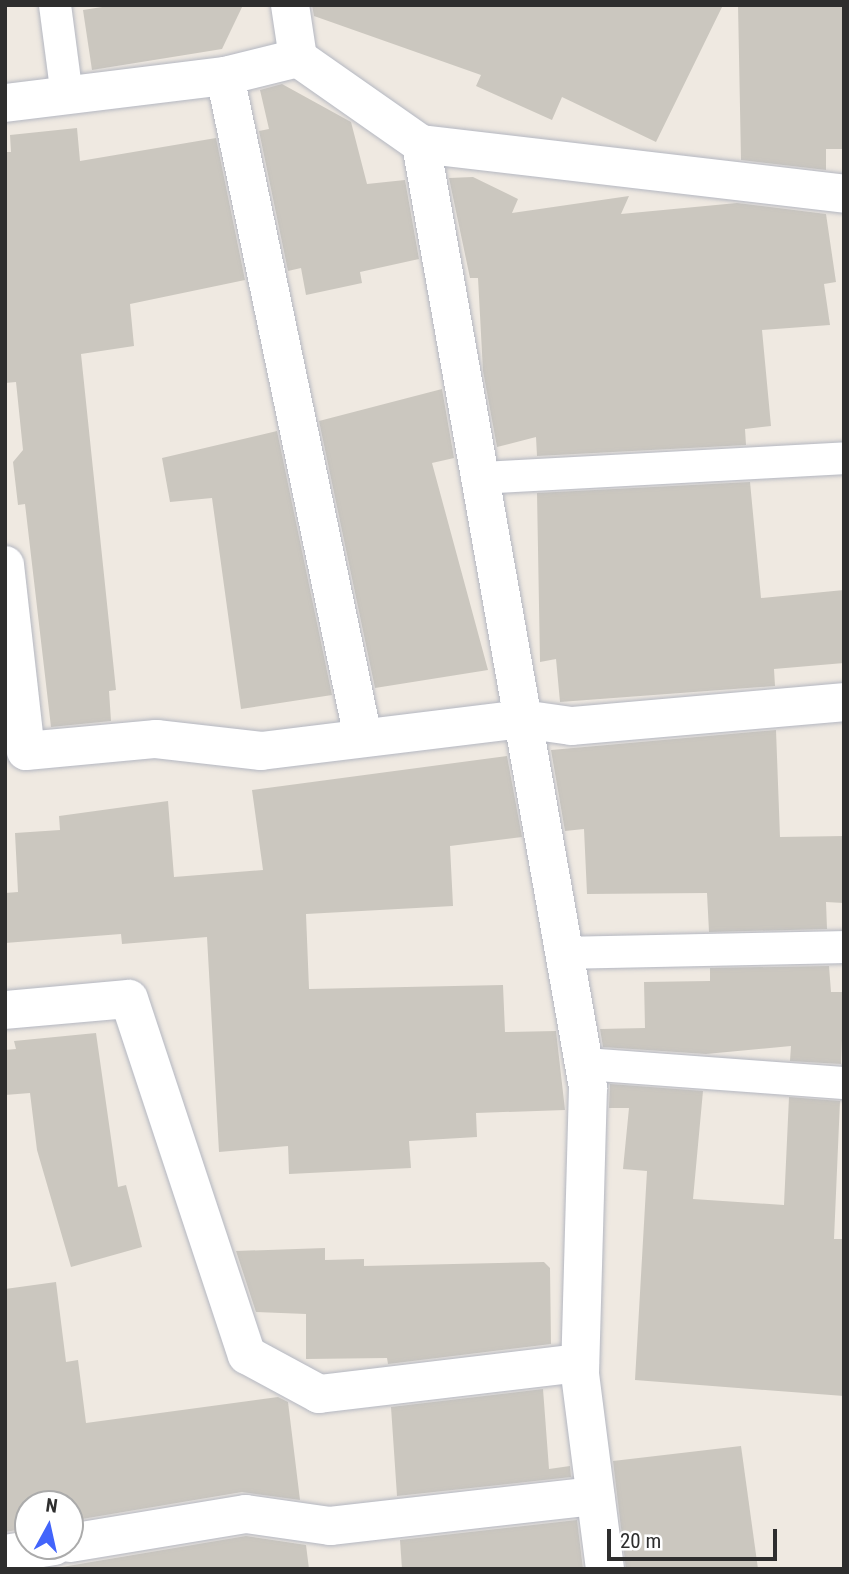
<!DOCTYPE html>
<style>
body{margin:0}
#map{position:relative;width:849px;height:1574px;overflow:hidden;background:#efe9e1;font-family:"Roboto Condensed",sans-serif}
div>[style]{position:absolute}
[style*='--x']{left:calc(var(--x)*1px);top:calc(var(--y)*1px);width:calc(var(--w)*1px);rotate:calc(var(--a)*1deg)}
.building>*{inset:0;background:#cbc7bf}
.roads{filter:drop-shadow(0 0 2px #b4b7c1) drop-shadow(0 0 2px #b4b7c1)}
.service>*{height:32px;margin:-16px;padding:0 16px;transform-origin:16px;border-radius:16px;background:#fff}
.minor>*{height:38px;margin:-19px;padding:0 19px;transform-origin:19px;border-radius:19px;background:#fff}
span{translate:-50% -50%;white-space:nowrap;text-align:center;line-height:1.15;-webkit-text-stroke:7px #fff;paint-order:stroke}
.frame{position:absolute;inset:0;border:7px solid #2e2e2e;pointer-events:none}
.north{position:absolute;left:14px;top:1490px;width:70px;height:70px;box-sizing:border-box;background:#fff;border:2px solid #ababab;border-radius:50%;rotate:8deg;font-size:19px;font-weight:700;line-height:28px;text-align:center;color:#2e2e2e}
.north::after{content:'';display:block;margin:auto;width:24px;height:32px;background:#4264fb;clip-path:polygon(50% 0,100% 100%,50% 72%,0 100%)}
.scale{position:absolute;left:607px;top:1529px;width:170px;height:32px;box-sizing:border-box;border:4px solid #2e2e2e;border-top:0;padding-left:9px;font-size:21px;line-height:24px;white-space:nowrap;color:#2e2e2e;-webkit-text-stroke:5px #fff;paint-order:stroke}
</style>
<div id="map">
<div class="building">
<div style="clip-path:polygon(115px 5px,243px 5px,222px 49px,92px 70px,83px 10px)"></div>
<div style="clip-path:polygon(312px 5px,723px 5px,656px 142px,562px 97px,552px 120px,476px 86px,481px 75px,314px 16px)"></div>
<div style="clip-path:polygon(738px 5px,844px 5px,844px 149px,826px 149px,826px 170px,741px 160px)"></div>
<div style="clip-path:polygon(282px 84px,351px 122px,367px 184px,405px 180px,419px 259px,360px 272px,362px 283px,306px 295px,301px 268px,288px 271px,259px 131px,269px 129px,260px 90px)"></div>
<div style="clip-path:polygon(77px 128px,80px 161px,216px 138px,245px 280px,130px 304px,134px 346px,81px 354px,116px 690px,109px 691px,111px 721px,51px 727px,25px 504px,18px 505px,13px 462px,23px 450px,16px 382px,5px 383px,5px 152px,11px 152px,10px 135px)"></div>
<div style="clip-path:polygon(473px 177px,518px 199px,512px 213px,629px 196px,621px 214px,737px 203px,826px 214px,836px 282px,824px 284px,830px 325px,762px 330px,771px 426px,745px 429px,746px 445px,537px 456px,536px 437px,497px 447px,483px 371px,478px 278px,470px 278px,449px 178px)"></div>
<div style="clip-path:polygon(442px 389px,454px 458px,432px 463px,488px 670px,375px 688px,319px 421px)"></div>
<div style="clip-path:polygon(277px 431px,332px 695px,241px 709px,212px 498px,170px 502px,162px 458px)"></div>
<div style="clip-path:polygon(750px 482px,761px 598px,844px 590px,844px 663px,774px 669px,775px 686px,560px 702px,556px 659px,540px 662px,537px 493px)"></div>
<div style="clip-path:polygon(776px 730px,780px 837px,844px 836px,844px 903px,826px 902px,827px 929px,709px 932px,707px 893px,587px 894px,584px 829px,565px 831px,551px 750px)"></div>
<div style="clip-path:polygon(507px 756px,522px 837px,450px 846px,453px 906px,306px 914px,309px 989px,503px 985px,505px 1032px,556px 1031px,565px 1110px,476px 1113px,477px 1137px,409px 1141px,411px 1168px,289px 1174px,288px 1146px,219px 1152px,207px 937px,122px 944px,121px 934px,5px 943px,5px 893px,18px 892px,15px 833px,60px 830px,59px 816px,168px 801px,174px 877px,263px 870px,252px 790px)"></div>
<div style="clip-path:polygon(829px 966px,831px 992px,844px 992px,841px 1064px,790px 1061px,791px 1046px,706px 1054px,603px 1047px,600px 1029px,645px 1028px,644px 982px,710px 981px,710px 968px)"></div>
<div style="clip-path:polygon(96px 1033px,118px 1187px,126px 1185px,142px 1247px,71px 1267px,37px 1150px,30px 1093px,5px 1095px,5px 1050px,16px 1049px,14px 1041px)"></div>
<div style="clip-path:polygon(610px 1084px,703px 1091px,693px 1199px,784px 1205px,789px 1097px,840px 1101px,834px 1239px,844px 1239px,844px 1396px,635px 1380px,647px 1171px,623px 1169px,629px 1108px,609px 1108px)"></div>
<div style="clip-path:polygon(325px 1248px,325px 1260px,364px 1259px,364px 1266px,544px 1262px,550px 1268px,551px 1344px,388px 1364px,387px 1358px,306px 1359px,306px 1314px,256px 1312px,236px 1251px)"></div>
<div style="clip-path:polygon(56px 1282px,66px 1362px,78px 1360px,86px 1423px,278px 1397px,288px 1402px,300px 1500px,242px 1492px,70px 1521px,70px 1504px,28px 1504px,28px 1528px,5px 1532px,5px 1289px)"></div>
<div style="clip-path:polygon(543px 1389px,549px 1469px,570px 1466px,571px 1477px,397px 1496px,391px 1407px)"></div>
<div style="clip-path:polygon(741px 1446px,758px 1569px,626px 1569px,613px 1461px)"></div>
<div style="clip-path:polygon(577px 1520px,583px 1569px,402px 1569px,400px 1540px)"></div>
<div style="clip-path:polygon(246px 1536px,306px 1545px,309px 1569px,50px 1569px)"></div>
</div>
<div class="roads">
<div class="service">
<div style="--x:55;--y:5;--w:92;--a:82.5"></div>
<div style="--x:480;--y:478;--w:365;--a:-3.1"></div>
<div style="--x:564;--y:953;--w:280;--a:-1.2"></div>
<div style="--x:584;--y:1064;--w:261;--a:4.2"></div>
</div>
<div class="minor">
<div style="--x:290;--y:5;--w:54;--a:81.4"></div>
<div style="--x:298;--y:58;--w:150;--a:35"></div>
<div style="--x:421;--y:144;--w:426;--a:6.7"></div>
<div style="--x:225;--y:76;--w:676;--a:78.22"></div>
<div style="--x:5;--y:103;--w:222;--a:-7"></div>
<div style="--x:225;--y:76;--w:75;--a:-13.9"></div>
<div style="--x:421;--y:144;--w:958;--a:79.96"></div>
<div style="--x:588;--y:1087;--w:287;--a:91.6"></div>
<div style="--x:580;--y:1374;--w:197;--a:82.7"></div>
<div style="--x:5;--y:565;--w:187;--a:83.6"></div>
<div style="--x:26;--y:751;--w:131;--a:-5.3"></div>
<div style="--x:156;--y:739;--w:106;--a:6.5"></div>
<div style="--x:261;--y:751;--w:263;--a:-7"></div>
<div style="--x:522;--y:719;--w:50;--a:8"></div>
<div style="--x:572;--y:726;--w:273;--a:-5"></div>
<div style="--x:5;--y:1010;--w:124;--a:-5.1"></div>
<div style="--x:129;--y:999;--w:375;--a:71.7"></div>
<div style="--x:247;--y:1355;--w:82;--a:28.4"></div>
<div style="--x:319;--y:1394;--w:263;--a:-6.8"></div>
<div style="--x:70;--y:1543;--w:178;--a:-9.4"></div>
<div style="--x:246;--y:1514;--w:85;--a:8.1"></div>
<div style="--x:330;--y:1526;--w:267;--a:-6.5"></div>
<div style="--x:5;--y:1554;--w:50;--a:-9.3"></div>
</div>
</div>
<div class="frame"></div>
<div class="north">N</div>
<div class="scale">20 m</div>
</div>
